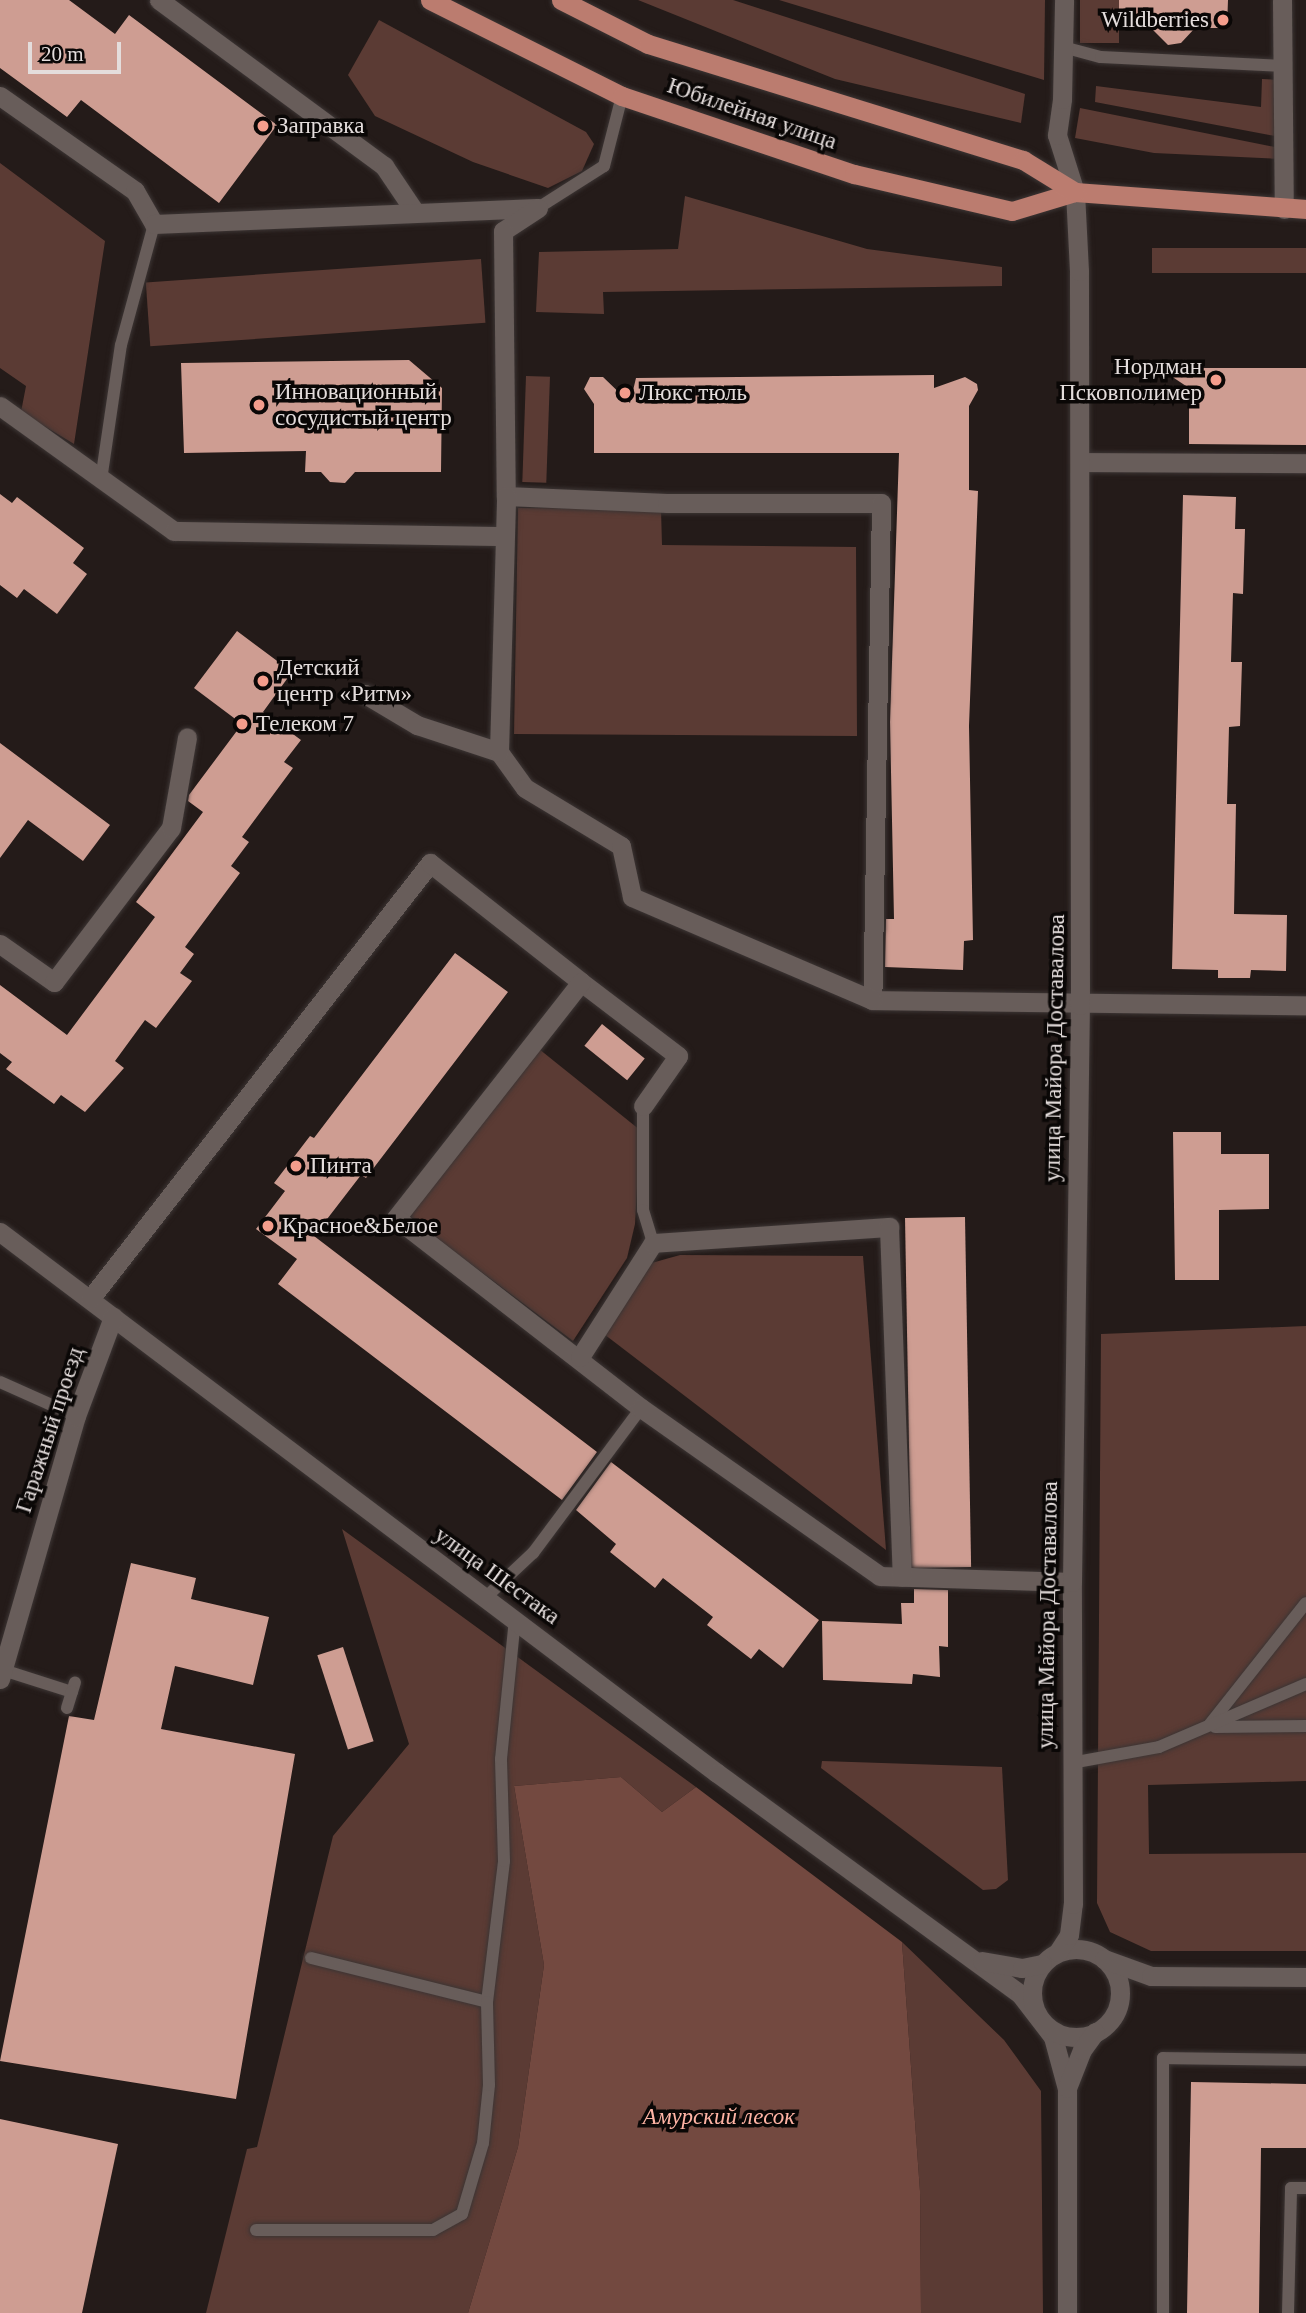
<!DOCTYPE html>
<meta charset="utf-8">
<style>
body{margin:0}
#map{position:relative;width:1306px;height:2313px;overflow:hidden;background:#241b19;font-family:Georgia,serif}
div>[style]{position:absolute}
[style*='--x']{left:calc(var(--x)*1px);top:calc(var(--y)*1px);width:calc(var(--w)*1px);rotate:calc(var(--a)*1deg)}
.green>*{inset:0;background:#5b3b34;transform-origin:0 0}
.forest>*{inset:0;background:#734940}
.building>*{inset:0;background:#ce9d92;transform-origin:0 0}
.roads{filter:drop-shadow(0 0 2px #3c3534) drop-shadow(0 0 2px #3c3534)}
.service>*{height:12px;margin:-6px;padding:0 6px;transform-origin:6px;border-radius:6px;background:#685d5a}
.minor>*{height:19px;margin:-9.5px;padding:0 9.5px;transform-origin:9.5px;border-radius:9.5px;background:#685d5a}
.minor>.ring{margin:-9.5px;padding:0;box-sizing:content-box;background:none;border:19px solid #685d5a;border-radius:50%}
.primary>*{height:19px;margin:-9.5px;padding:0 9.5px;transform-origin:9.5px;border-radius:9.5px;background:#bb7c6f}
.dots>*{width:19px;height:19px;translate:-50% -50%;box-sizing:border-box;border:4px solid #0a0706;border-radius:50%}
span{translate:-50% -50%;white-space:nowrap;text-align:center;line-height:1.15;-webkit-text-stroke:7px #0a0706;paint-order:stroke}
.poi-label{font-size:23px;color:#e4dddc}
.right{translate:-100% -50%;text-align:right}
.left{translate:0 -50%;text-align:left}
.street-label{font-size:23px;color:#e4dddc}
.park-label{font-size:23px;color:#ffb4a5;font-style:italic}
.scale{position:absolute;left:28px;top:42px;width:93px;height:32px;box-sizing:border-box;border:4px solid #e4dddc;border-top:0;padding-left:9px;font-size:21px;line-height:24px;white-space:nowrap;color:#e4dddc;-webkit-text-stroke:5px #0a0706;paint-order:stroke}
</style>
<div id="map">
<div class="green">
<div style="clip-path:polygon(638px 0,733px 0,1025px 94px,1021px 123px,835px 79px)"></div>
<div style="clip-path:polygon(779px 0,1045px 0,1044px 80px)"></div>
<div style="left:1080px;top:0;width:39px;height:43px"></div>
<div style="clip-path:polygon(379px 20px,586px 132px,594px 144px,582px 171px,548px 188px,473px 162px,375px 116px,348px 75px)"></div>
<div style="clip-path:polygon(1262px 79px,1280px 80px,1280px 137px,1095px 102px,1096px 86px,1261px 107px)"></div>
<div style="clip-path:polygon(1080px 108px,1280px 148px,1280px 159px,1154px 153px,1075px 138px)"></div>
<div style="clip-path:polygon(0 163px,105px 241px,74px 444px,21px 412px,26px 386px,0 368px)"></div>
<div style="clip-path:polygon(685px 196px,867px 249px,1002px 267px,1002px 286px,603px 292px,604px 314px,536px 312px,539px 252px,678px 249px)"></div>
<div style="left:1306px;top:248px;width:25px;height:154px;rotate:90deg"></div>
<div style="left:481px;top:259px;width:64px;height:336px;rotate:86deg"></div>
<div style="left:526px;top:376px;width:24px;height:106px;rotate:2deg"></div>
<div style="clip-path:polygon(518px 508px,661px 509px,662px 545px,856px 547px,857px 736px,514px 734px)"></div>
<div style="clip-path:polygon(539px 1049px,640px 1130px,635px 1224px,627px 1258px,573px 1341px,407px 1216px)"></div>
<div style="clip-path:polygon(680px 1255px,863px 1256px,886px 1550px,600px 1331px,648px 1264px)"></div>
<div style="clip-path:polygon(1306px 1326px,1306px 1781px,1148px 1785px,1149px 1854px,1306px 1853px,1306px 1951px,1151px 1951px,1110px 1932px,1097px 1903px,1101px 1334px)"></div>
<div style="clip-path:polygon(342px 1529px,696px 1787px,662px 1812px,621px 1777px,514px 1786px,544px 1965px,518px 2147px,468px 2313px,206px 2313px,247px 2149px,257px 2147px,333px 1836px,409px 1744px)"></div>
<div style="clip-path:polygon(822px 1761px,1002px 1767px,1008px 1880px,996px 1889px,983px 1890px,821px 1768px)"></div>
<div style="clip-path:polygon(902px 1942px,1004px 2040px,1041px 2091px,1043px 2313px,921px 2313px,920px 2191px)"></div>
</div>
<div class="forest">
<div style="clip-path:polygon(621px 1777px,662px 1812px,696px 1787px,902px 1942px,920px 2191px,921px 2313px,468px 2313px,518px 2147px,544px 1965px,514px 1786px)"></div>
</div>
<div class="building">
<div style="clip-path:polygon(0 0,69px 0,115px 34px,129px 15px,277px 125px,219px 203px,81px 100px,67px 117px,0 68px)"></div>
<div style="clip-path:polygon(1119px 0,1228px 0,1227px 28px,1195px 28px,1181px 43px,1168px 45px,1151px 28px,1119px 28px)"></div>
<div style="clip-path:polygon(409px 360px,442px 388px,441px 472px,355px 472px,345px 483px,330px 482px,321px 472px,305px 472px,306px 451px,184px 453px,181px 363px)"></div>
<div style="clip-path:polygon(1159px 368px,1306px 368px,1306px 445px,1189px 444px,1189px 388px)"></div>
<div style="clip-path:polygon(934px 375px,934px 388px,965px 377px,977px 384px,978px 390px,969px 406px,969px 490px,978px 491px,969px 726px,973px 940px,964px 941px,963px 970px,885px 967px,886px 919px,894px 919px,890px 722px,899px 453px,594px 453px,594px 404px,584px 389px,590px 377px,603px 377px,630px 403px,636px 378px)"></div>
<div style="clip-path:polygon(0 494px,12px 503px,17px 497px,84px 548px,73px 563px,87px 574px,57px 614px,24px 589px,17px 598px,0 585px)"></div>
<div style="clip-path:polygon(1183px 495px,1236px 497px,1235px 529px,1245px 529px,1243px 594px,1233px 593px,1231px 662px,1242px 662px,1240px 726px,1229px 727px,1227px 804px,1236px 804px,1234px 914px,1287px 915px,1286px 971px,1251px 970px,1250px 978px,1218px 978px,1218px 970px,1172px 969px)"></div>
<div style="clip-path:polygon(237px 631px,292px 672px,263px 712px,301px 740px,284px 762px,293px 768px,242px 837px,249px 842px,231px 866px,240px 873px,185px 947px,194px 954px,180px 973px,192px 981px,156px 1028px,145px 1020px,115px 1061px,124px 1068px,85px 1112px,61px 1095px,54px 1104px,6px 1069px,12px 1062px,0 1053px,0 985px,67px 1035px,155px 917px,136px 902px,203px 812px,188px 801px,189px 795px,242px 724px,194px 688px)"></div>
<div style="clip-path:polygon(0 743px,110px 825px,83px 861px,28px 820px,0 858px)"></div>
<div style="clip-path:polygon(455px 953px,508px 992px,366px 1178px,361px 1175px,314px 1236px,597px 1452px,562px 1500px,278px 1284px,297px 1259px,256px 1229px,285px 1191px,274px 1183px,310px 1136px,314px 1138px)"></div>
<div style="left:602px;top:1024px;width:55px;height:28px;rotate:39deg"></div>
<div style="clip-path:polygon(1173px 1132px,1221px 1132px,1221px 1154px,1269px 1154px,1269px 1209px,1219px 1210px,1219px 1280px,1175px 1280px)"></div>
<div style="left:965px;top:1217px;width:350px;height:60px;rotate:89deg"></div>
<div style="clip-path:polygon(611px 1462px,819px 1620px,783px 1668px,759px 1649px,751px 1659px,707px 1625px,713px 1617px,663px 1578px,655px 1588px,610px 1552px,616px 1544px,576px 1510px)"></div>
<div style="clip-path:polygon(131px 1563px,196px 1578px,191px 1599px,269px 1617px,253px 1685px,175px 1666px,161px 1729px,295px 1754px,236px 2099px,0 2061px,69px 1716px,94px 1720px)"></div>
<div style="clip-path:polygon(914px 1589px,948px 1590px,948px 1647px,939px 1646px,940px 1677px,913px 1674px,912px 1684px,823px 1680px,822px 1621px,902px 1624px,901px 1603px,914px 1603px)"></div>
<div style="left:343px;top:1647px;width:99px;height:27px;rotate:72deg"></div>
<div style="clip-path:polygon(1191px 2082px,1306px 2084px,1306px 2148px,1261px 2148px,1259px 2313px,1187px 2313px)"></div>
<div style="clip-path:polygon(0 2119px,118px 2144px,82px 2313px,0 2313px)"></div>
</div>
<div class="roads">
<div class="service">
<div style="--x:1063;--y:47;--w:39;--a:15"></div>
<div style="--x:1101;--y:57;--w:183;--a:2.8"></div>
<div style="--x:538;--y:208;--w:78;--a:-32.5"></div>
<div style="--x:604;--y:166;--w:72;--a:-75.6"></div>
<div style="--x:101;--y:480;--w:136;--a:-81.6"></div>
<div style="--x:121;--y:345;--w:125;--a:-74.7"></div>
<div style="--x:643;--y:1106;--w:104;--a:90"></div>
<div style="--x:643;--y:1210;--w:34;--a:73"></div>
<div style="--x:0;--y:1382;--w:83;--a:24.1"></div>
<div style="--x:485;--y:1598;--w:66;--a:-43.2"></div>
<div style="--x:533;--y:1553;--w:181;--a:-53.3"></div>
<div style="--x:3;--y:1670;--w:72;--a:17.7"></div>
<div style="--x:72;--y:1692;--w:10;--a:-73"></div>
<div style="--x:67;--y:1708;--w:17;--a:-73"></div>
<div style="--x:1210;--y:1724;--w:154;--a:-51.6"></div>
<div style="--x:1215;--y:1727;--w:91;--a:-0.6"></div>
<div style="--x:1071;--y:1763;--w:89;--a:-10.3"></div>
<div style="--x:1159;--y:1747;--w:160;--a:-23.2"></div>
<div style="--x:311;--y:1958;--w:181;--a:14"></div>
<div style="--x:487;--y:2002;--w:142;--a:-83.1"></div>
<div style="--x:504;--y:1861;--w:102;--a:-91.7"></div>
<div style="--x:501;--y:1759;--w:141;--a:-84.3"></div>
<div style="--x:256;--y:2230;--w:177;--a:0"></div>
<div style="--x:433;--y:2230;--w:33;--a:-29"></div>
<div style="--x:462;--y:2214;--w:74;--a:-73.5"></div>
<div style="--x:483;--y:2143;--w:58;--a:-84.1"></div>
<div style="--x:489;--y:2085;--w:83;--a:-91.4"></div>
<div style="--x:1163;--y:2313;--w:255;--a:-90"></div>
<div style="--x:1163;--y:2058;--w:143;--a:0.8"></div>
<div style="--x:1288;--y:2313;--w:125;--a:-88.6"></div>
<div style="--x:1291;--y:2188;--w:15;--a:0"></div>
</div>
<div class="minor">
<div style="--x:159;--y:0;--w:280;--a:36.4"></div>
<div style="--x:384;--y:166;--w:55;--a:56"></div>
<div style="--x:1282;--y:0;--w:209;--a:89.5"></div>
<div style="--x:0;--y:96;--w:165;--a:35.1"></div>
<div style="--x:135;--y:191;--w:38;--a:60"></div>
<div style="--x:154;--y:224;--w:383;--a:-2.4"></div>
<div style="--x:538;--y:208;--w:42;--a:146.7"></div>
<div style="--x:503;--y:231;--w:265;--a:89.4"></div>
<div style="--x:506;--y:496;--w:161;--a:2.5"></div>
<div style="--x:667;--y:503;--w:214;--a:0"></div>
<div style="--x:881;--y:503;--w:497;--a:91"></div>
<div style="--x:872;--y:1000;--w:434;--a:0.7"></div>
<div style="--x:0;--y:406;--w:214;--a:35.7"></div>
<div style="--x:174;--y:531;--w:329;--a:0.9"></div>
<div style="--x:1081;--y:462;--w:225;--a:0.3"></div>
<div style="--x:365;--y:694;--w:61;--a:30.8"></div>
<div style="--x:417;--y:725;--w:86;--a:18.2"></div>
<div style="--x:499;--y:752;--w:44;--a:54.2"></div>
<div style="--x:525;--y:788;--w:112;--a:31.1"></div>
<div style="--x:621;--y:846;--w:52;--a:77.8"></div>
<div style="--x:632;--y:897;--w:261;--a:23.2"></div>
<div style="--x:499;--y:752;--w:256;--a:-88.4"></div>
<div style="--x:0;--y:944;--w:66;--a:35.1"></div>
<div style="--x:54;--y:982;--w:193;--a:-52.8"></div>
<div style="--x:171;--y:828;--w:92;--a:-80"></div>
<div style="--x:581;--y:982;--w:122;--a:37.3"></div>
<div style="--x:678;--y:1056;--w:61;--a:125"></div>
<div style="--x:0;--y:1232;--w:898;--a:37.04"></div>
<div style="--x:717;--y:1773;--w:375;--a:36.1"></div>
<div style="--x:1020;--y:1994;--w:54;--a:52.5"></div>
<div style="--x:1053;--y:2037;--w:54;--a:74.9"></div>
<div style="--x:1067;--y:2089;--w:224;--a:90"></div>
<div style="--x:90;--y:1299;--w:553;--a:-52.05"></div>
<div style="--x:430;--y:863;--w:192;--a:38.2"></div>
<div style="--x:581;--y:982;--w:300;--a:128.1"></div>
<div style="--x:396;--y:1218;--w:310;--a:37.8"></div>
<div style="--x:641;--y:1408;--w:292;--a:35.1"></div>
<div style="--x:880;--y:1576;--w:192;--a:1.8"></div>
<div style="--x:580;--y:1357;--w:135;--a:-57.4"></div>
<div style="--x:653;--y:1243;--w:237;--a:-3.9"></div>
<div style="--x:889;--y:1227;--w:350;--a:87.9"></div>
<div style="--x:0;--y:1679;--w:274;--a:-73.9"></div>
<div style="--x:76;--y:1416;--w:106;--a:-69.5"></div>
<div class="ring" style="left:1032px;top:1949px;width:69px;height:69px"></div>
<div style="--x:1058;--y:1952;--w:20;--a:-57"></div>
<div style="--x:1069;--y:1935;--w:31;--a:-83"></div>
<div style="--x:1073;--y:1904;--w:322;--a:-90.2"></div>
<div style="--x:1072;--y:1582;--w:577;--a:-89.21"></div>
<div style="--x:1080;--y:1005;--w:734;--a:-90.08"></div>
<div style="--x:1079;--y:271;--w:79;--a:-92.9"></div>
<div style="--x:1075;--y:192;--w:60;--a:-107.5"></div>
<div style="--x:1057;--y:135;--w:36;--a:-82"></div>
<div style="--x:1062;--y:99;--w:99;--a:-88.8"></div>
<div style="--x:1104;--y:1959;--w:50;--a:19.9"></div>
<div style="--x:1151;--y:1976;--w:155;--a:0.4"></div>
<div style="--x:982;--y:1961;--w:41;--a:9.9"></div>
<div style="--x:1022;--y:1968;--w:20;--a:-11"></div>
<div style="--x:1067;--y:2088;--w:41;--a:-68.5"></div>
<div style="--x:1082;--y:2050;--w:22;--a:-54"></div>
</div>
<div class="primary">
<div style="--x:430;--y:0;--w:215;--a:26.6"></div>
<div style="--x:622;--y:96;--w:245;--a:18.6"></div>
<div style="--x:854;--y:174;--w:162;--a:13.2"></div>
<div style="--x:1012;--y:211;--w:66;--a:-16.8"></div>
<div style="--x:1075;--y:192;--w:232;--a:4.2"></div>
<div style="--x:561;--y:0;--w:97;--a:26.8"></div>
<div style="--x:648;--y:44;--w:393;--a:17.2"></div>
<div style="--x:1023;--y:160;--w:61;--a:31.6"></div>
</div>
</div>
<div class="dots">
<div style="left:1223px;top:20px;background:#f49d8c"></div>
<div style="left:263px;top:126px;background:#f49d8c"></div>
<div style="left:1216px;top:380px;background:#f49d8c"></div>
<div style="left:625px;top:393px;background:#f49d8c"></div>
<div style="left:259px;top:405px;background:#f49d8c"></div>
<div style="left:263px;top:681px;background:#f49d8c"></div>
<div style="left:242px;top:724px;background:#f49d8c"></div>
<div style="left:296px;top:1166px;background:#f49d8c"></div>
<div style="left:268px;top:1226px;background:#f49d8c"></div>
</div>
<div class="poi-label">
<span class="right" style="left:1209px;top:20px">Wildberries</span>
<span class="left" style="left:277px;top:126px">Заправка</span>
<span class="right" style="left:1202px;top:380px">Нордман<br>Псковполимер</span>
<span class="left" style="left:275px;top:405px">Инновационный<br>сосудистый центр</span>
<span class="left" style="left:639px;top:393px">Люкс тюль</span>
<span class="left" style="left:277px;top:681px">Детский<br>центр «Ритм»</span>
<span class="left" style="left:256px;top:724px">Телеком 7</span>
<span class="left" style="left:310px;top:1166px">Пинта</span>
<span class="left" style="left:282px;top:1226px">Красное&amp;Белое</span>
</div>
<div class="street-label">
<span style="left:752px;top:114px;rotate:19deg">Юбилейная улица</span>
<span style="left:1055px;top:1048px;rotate:-89deg">улица Майора Доставалова</span>
<span style="left:50px;top:1430px;rotate:-72deg">Гаражный проезд</span>
<span style="left:497px;top:1576px;rotate:36deg">улица Шестака</span>
<span style="left:1048px;top:1615px;rotate:-89deg">улица Майора Доставалова</span>
</div>
<div class="park-label">
<span style="left:719px;top:2117px">Амурский лесок</span>
</div>
<div class="scale">20 m</div>
</div>
